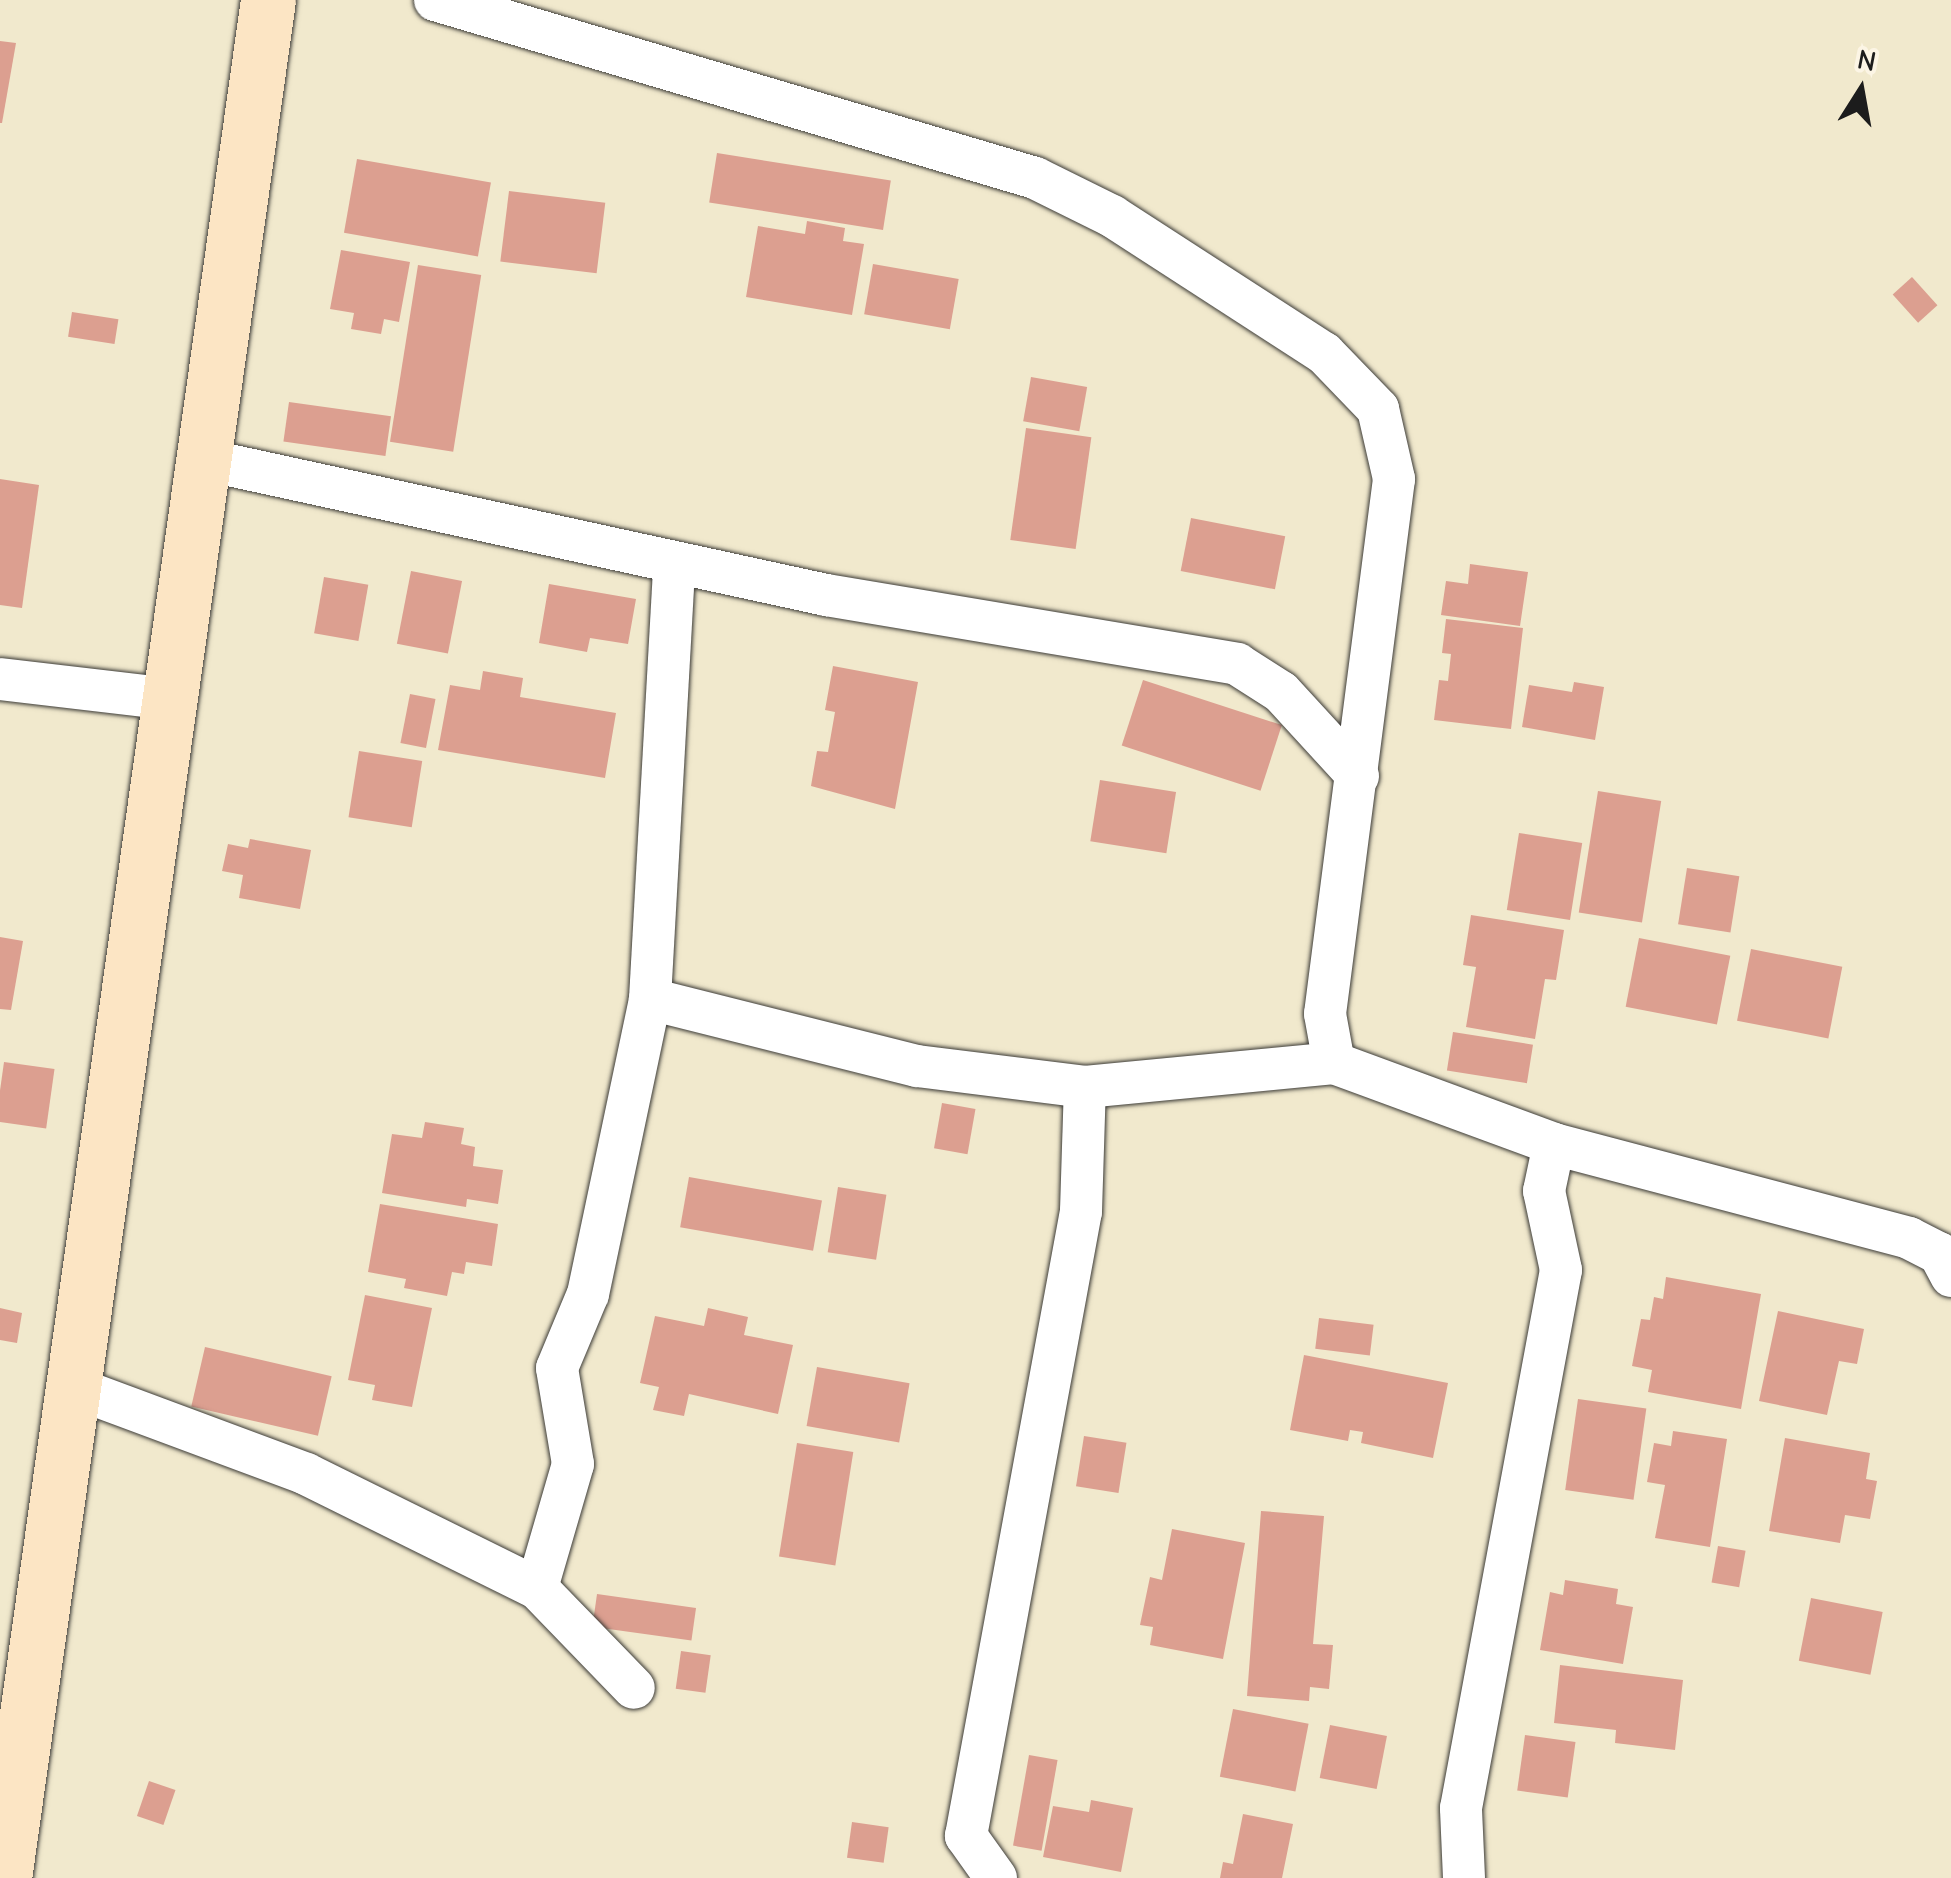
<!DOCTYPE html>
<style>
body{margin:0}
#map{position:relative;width:1951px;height:1878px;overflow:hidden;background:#f1e9cd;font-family:"Comic Neue",sans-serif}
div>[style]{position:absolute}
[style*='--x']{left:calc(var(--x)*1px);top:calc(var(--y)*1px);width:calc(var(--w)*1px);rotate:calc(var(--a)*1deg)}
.building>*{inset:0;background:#dc9f90;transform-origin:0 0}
.roads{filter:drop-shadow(0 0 2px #3c3b37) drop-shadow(0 0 2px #3c3b37)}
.street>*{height:42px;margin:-21px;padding:0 21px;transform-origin:21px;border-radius:21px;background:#fff}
.secondary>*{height:55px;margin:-27.5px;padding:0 27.5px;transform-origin:27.5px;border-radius:27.5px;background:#fce5c4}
span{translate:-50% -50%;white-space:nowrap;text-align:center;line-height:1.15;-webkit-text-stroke:9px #fcf5e5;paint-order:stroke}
.north{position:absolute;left:1811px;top:40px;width:100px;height:100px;-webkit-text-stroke:8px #fcf5e5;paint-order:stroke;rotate:11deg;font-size:28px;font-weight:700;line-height:40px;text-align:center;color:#1c1c1c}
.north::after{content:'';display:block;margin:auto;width:35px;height:45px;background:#1c1c1c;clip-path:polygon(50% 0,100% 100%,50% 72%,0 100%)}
</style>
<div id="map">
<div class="building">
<div style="clip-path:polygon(0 41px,16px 43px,2px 123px,0 123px)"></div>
<div style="left:717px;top:153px;width:176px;height:50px;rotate:9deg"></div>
<div style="left:357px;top:159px;width:136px;height:75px;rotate:10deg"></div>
<div style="left:509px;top:191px;width:97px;height:71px;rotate:7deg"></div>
<div style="clip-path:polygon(807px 221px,845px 228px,843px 241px,864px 244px,852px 315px,746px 297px,758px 226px,805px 234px)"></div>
<div style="clip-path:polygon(341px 250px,410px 262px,399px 322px,384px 319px,381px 334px,351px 329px,354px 313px,330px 309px)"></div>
<div style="left:873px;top:264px;width:87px;height:51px;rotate:10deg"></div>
<div style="left:418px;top:265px;width:64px;height:179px;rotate:9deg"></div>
<div style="left:1912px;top:277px;width:38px;height:26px;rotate:48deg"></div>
<div style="left:72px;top:312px;width:47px;height:25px;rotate:9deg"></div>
<div style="left:1031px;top:377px;width:57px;height:45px;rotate:10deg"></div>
<div style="left:289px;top:402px;width:103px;height:40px;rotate:8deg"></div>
<div style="left:1026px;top:428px;width:66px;height:113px;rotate:8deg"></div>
<div style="clip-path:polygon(0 479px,39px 485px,22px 608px,0 605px)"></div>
<div style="left:1191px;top:518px;width:96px;height:54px;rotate:11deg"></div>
<div style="clip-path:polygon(1470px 564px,1528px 572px,1520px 626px,1441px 615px,1446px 581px,1468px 584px)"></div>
<div style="left:411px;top:571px;width:52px;height:74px;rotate:11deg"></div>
<div style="left:324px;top:577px;width:45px;height:57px;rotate:10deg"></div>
<div style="clip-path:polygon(549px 584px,636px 599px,628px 644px,590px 638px,587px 652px,539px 643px)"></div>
<div style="clip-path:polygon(1446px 619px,1523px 628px,1511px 729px,1434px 720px,1439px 680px,1448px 681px,1451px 654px,1442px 653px)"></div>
<div style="clip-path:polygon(833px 666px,918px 682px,895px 809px,811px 786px,817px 751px,828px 752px,835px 712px,825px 710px)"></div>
<div style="clip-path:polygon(483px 671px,523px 678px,520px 697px,616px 713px,605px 778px,438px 750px,450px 685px,480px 690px)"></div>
<div style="left:1143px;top:680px;width:146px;height:69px;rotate:18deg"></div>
<div style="clip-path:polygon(1574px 682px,1604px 687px,1595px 740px,1522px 727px,1529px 685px,1572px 692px)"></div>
<div style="left:410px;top:694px;width:26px;height:50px;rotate:11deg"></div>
<div style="left:359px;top:751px;width:64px;height:67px;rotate:9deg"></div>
<div style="left:1100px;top:780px;width:77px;height:62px;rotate:9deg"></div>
<div style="left:1598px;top:791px;width:64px;height:123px;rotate:9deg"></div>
<div style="left:1519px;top:833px;width:64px;height:78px;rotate:9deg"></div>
<div style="clip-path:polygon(250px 839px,311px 850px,300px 909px,239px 898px,243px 875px,222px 871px,228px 844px,248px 848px)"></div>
<div style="left:1687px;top:868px;width:53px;height:57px;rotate:9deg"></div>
<div style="clip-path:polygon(1471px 915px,1564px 930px,1556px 980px,1545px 979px,1535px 1039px,1466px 1027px,1476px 967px,1463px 965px)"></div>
<div style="clip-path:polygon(0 937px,23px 941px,11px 1010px,0 1009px)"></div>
<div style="left:1639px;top:938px;width:93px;height:70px;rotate:11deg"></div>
<div style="left:1751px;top:949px;width:93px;height:73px;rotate:11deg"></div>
<div style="left:1453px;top:1032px;width:81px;height:39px;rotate:9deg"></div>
<div style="left:4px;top:1062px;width:51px;height:60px;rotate:8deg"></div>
<div style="left:942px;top:1103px;width:34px;height:46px;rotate:10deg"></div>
<div style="clip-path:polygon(425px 1122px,464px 1128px,461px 1144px,475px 1147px,473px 1166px,503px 1170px,498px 1204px,467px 1199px,466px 1207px,382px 1193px,392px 1134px,422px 1138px)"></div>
<div style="left:689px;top:1177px;width:135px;height:51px;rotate:10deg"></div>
<div style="left:838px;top:1187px;width:49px;height:66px;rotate:9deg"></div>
<div style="clip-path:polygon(380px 1204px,498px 1224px,492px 1266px,466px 1262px,464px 1274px,452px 1272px,447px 1296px,404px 1288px,406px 1279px,368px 1272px)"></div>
<div style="clip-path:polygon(1666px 1277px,1761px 1294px,1741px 1409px,1648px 1392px,1652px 1370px,1632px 1366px,1641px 1319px,1650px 1320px,1654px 1297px,1663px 1299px)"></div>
<div style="clip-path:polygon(365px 1295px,432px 1308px,412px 1407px,372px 1400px,375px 1385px,348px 1380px)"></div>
<div style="clip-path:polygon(0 1308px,22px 1313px,17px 1343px,0 1340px)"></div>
<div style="clip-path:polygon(708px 1308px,748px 1317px,744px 1335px,793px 1345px,778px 1414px,689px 1394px,684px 1416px,653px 1410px,659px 1387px,640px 1383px,655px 1316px,704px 1326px)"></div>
<div style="clip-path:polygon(1778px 1311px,1864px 1329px,1857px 1364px,1839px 1361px,1827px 1415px,1759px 1401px)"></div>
<div style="left:1319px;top:1318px;width:55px;height:31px;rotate:7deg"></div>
<div style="left:205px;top:1347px;width:130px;height:61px;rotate:13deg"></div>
<div style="clip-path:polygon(1304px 1355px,1448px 1383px,1433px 1458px,1361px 1443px,1363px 1432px,1350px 1430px,1348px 1441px,1290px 1430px)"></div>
<div style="left:817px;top:1367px;width:94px;height:60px;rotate:10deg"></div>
<div style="left:1578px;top:1399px;width:69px;height:92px;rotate:8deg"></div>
<div style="clip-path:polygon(1673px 1431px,1727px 1439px,1710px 1547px,1655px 1538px,1665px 1485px,1647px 1482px,1654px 1443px,1671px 1446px)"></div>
<div style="left:1084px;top:1436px;width:43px;height:51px;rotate:9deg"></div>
<div style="clip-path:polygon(1785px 1438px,1870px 1453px,1866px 1479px,1877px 1481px,1870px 1519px,1845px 1515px,1840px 1543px,1769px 1531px)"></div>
<div style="left:797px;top:1443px;width:57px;height:115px;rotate:9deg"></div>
<div style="clip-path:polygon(1261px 1511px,1324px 1516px,1313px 1644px,1333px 1645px,1329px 1689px,1310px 1687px,1309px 1701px,1247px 1696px)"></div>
<div style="clip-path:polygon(1172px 1529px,1245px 1543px,1223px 1659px,1150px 1645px,1153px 1627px,1140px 1625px,1150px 1577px,1162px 1580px)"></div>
<div style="left:1718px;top:1546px;width:28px;height:37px;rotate:10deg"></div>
<div style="clip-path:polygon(1565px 1580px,1618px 1589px,1616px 1604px,1633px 1607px,1623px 1664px,1540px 1650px,1550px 1592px,1563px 1595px)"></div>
<div style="left:597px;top:1594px;width:100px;height:33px;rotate:8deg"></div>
<div style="left:1811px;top:1598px;width:73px;height:64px;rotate:11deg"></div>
<div style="left:681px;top:1651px;width:30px;height:38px;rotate:8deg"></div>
<div style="clip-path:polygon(1560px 1665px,1683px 1680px,1675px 1750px,1615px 1743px,1616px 1730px,1554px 1723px)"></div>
<div style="left:1233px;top:1709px;width:77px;height:69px;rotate:11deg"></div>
<div style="left:1330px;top:1725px;width:58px;height:54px;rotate:11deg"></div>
<div style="left:1525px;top:1735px;width:51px;height:56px;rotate:8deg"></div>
<div style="left:1029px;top:1755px;width:29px;height:92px;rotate:10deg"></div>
<div style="left:149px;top:1781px;width:28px;height:37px;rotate:19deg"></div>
<div style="clip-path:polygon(1091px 1800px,1133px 1808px,1121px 1872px,1043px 1857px,1053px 1806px,1089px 1812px)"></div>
<div style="clip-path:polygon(1243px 1814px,1293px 1824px,1282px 1878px,1220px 1878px,1223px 1862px,1233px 1864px)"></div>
<div style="left:852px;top:1822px;width:37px;height:36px;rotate:8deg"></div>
</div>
<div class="roads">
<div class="street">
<div style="--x:435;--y:0;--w:626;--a:16.52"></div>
<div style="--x:1035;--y:178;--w:86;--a:26.3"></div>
<div style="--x:1112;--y:216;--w:252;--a:32.9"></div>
<div style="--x:1324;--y:353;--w:78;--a:46"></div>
<div style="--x:1378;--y:409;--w:72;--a:77.1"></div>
<div style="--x:1394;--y:479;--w:539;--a:97.35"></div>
<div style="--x:1325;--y:1014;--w:50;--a:79.6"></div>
<div style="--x:1334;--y:1063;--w:234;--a:20.2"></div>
<div style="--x:1554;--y:1144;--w:367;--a:14.8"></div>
<div style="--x:1909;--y:1238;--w:34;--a:27"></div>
<div style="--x:1939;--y:1253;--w:26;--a:62"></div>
<div style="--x:206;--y:460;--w:635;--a:12.28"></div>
<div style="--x:826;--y:595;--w:417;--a:9.5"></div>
<div style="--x:1237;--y:664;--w:52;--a:32.5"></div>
<div style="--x:1281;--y:692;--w:114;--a:47.5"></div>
<div style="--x:0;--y:679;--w:171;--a:6.7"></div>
<div style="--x:650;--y:999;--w:275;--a:14.1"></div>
<div style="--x:917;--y:1066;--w:169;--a:7.1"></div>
<div style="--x:1085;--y:1087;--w:250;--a:-5.5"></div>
<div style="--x:70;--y:1386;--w:252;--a:20.4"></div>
<div style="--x:306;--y:1474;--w:258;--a:26.3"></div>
<div style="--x:537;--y:1588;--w:139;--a:45.9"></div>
<div style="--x:537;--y:1588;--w:129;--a:-73.8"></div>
<div style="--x:573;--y:1464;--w:97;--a:-99.5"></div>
<div style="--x:557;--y:1368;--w:80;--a:-67.3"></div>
<div style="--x:588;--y:1294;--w:301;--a:-78.1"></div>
<div style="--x:650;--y:999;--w:437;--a:-86.8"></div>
<div style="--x:996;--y:1878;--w:52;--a:-125.5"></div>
<div style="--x:966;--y:1836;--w:635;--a:-79.57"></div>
<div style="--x:1081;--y:1211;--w:124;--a:-88.2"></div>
<div style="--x:1464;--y:1878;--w:70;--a:-92.5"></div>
<div style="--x:1461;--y:1808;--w:547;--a:-79.47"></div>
<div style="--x:1561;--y:1270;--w:81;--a:-102.1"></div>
<div style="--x:1544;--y:1191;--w:48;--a:-78"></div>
</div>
<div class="secondary">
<div style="--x:4;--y:1878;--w:1896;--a:-82"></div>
</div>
</div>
<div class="north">N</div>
</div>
